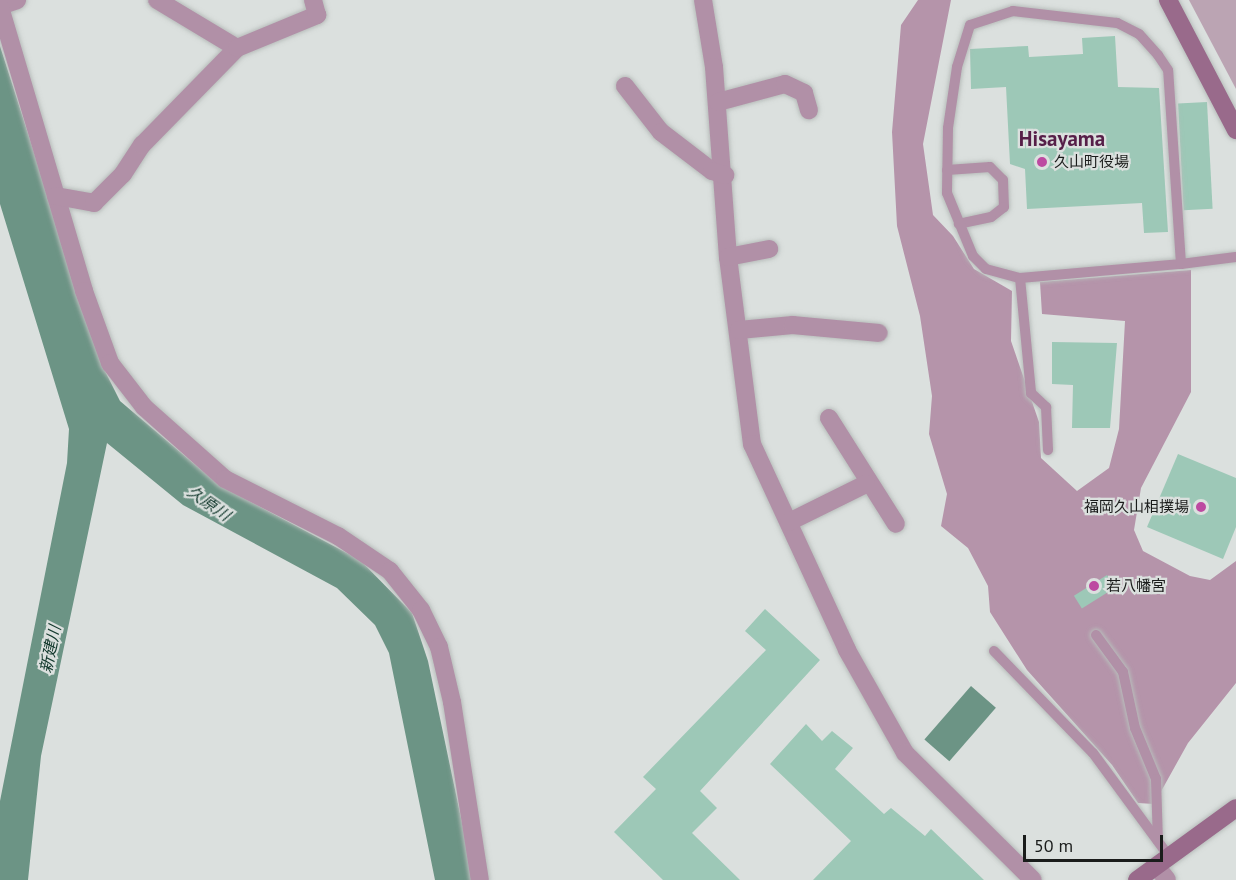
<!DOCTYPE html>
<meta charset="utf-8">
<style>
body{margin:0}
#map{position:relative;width:1236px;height:880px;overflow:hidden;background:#dbe0de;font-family:"PT Sans","Noto Sans JP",sans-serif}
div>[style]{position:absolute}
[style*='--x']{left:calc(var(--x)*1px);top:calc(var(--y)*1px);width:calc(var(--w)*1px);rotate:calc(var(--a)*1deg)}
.green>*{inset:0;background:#bba4b3}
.forest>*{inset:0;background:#b594aa}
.water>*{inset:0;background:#6c9485;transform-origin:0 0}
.building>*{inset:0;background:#9dc8b7;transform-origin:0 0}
.roads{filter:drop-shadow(0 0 2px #b8bdbb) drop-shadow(0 0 2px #b8bdbb)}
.lane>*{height:10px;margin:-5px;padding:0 5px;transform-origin:5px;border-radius:5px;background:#b190a7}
.street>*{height:18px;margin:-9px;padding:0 9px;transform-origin:9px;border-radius:9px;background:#b190a7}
.secondary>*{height:18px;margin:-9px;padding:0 9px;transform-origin:9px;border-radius:9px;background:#996a8b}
.dots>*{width:16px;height:16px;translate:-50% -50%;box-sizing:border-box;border:3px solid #dbe0de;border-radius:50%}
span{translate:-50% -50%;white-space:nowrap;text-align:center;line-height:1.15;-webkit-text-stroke:4.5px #dbe0de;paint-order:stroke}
.poi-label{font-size:15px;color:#1a1c1b}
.left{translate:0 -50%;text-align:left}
.right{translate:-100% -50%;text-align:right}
.water-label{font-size:16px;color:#12382c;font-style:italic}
.district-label{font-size:21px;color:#561e48;font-weight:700}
.scale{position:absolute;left:1023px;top:835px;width:140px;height:27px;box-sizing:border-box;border:3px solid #1a1c1b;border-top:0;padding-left:8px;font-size:18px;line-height:21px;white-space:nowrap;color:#1a1c1b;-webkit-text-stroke:4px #dbe0de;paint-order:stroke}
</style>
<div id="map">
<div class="green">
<div style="clip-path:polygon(1189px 0,1236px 0,1236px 89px)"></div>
</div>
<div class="forest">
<div style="clip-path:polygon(918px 0,951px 0,923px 144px,933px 215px,953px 236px,974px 269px,1012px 291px,1011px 341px,1039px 422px,1041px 458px,1077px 491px,1109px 468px,1119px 429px,1125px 321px,1042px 314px,1040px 282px,1191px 270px,1191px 392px,1141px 488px,1134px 530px,1143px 551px,1190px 576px,1210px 580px,1236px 561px,1236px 683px,1188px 743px,1154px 804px,1138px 803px,1112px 765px,1027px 670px,990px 612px,988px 586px,968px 548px,941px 526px,947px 494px,929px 434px,932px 396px,920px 316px,897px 226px,892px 132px,901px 25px)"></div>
</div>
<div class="water">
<div style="clip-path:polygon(0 46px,102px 365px,120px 401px,219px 485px,360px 560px,412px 613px,428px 661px,474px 880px,435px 880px,389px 653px,375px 625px,337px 588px,183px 505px,107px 443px,41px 756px,28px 880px,0 880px,0 801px,67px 463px,69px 429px,0 204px)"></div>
<div style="left:971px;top:686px;width:33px;height:71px;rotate:41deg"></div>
</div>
<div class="building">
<div style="clip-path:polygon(1115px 36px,1118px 87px,1159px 88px,1168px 232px,1144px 233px,1142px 203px,1027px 209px,1025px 169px,1010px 164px,1006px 87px,971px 89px,970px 49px,1028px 46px,1029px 57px,1083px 54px,1082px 38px)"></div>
<div style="left:1207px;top:102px;width:107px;height:29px;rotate:87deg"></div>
<div style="clip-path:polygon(1052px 342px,1117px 343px,1110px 428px,1072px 428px,1073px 385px,1052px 384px)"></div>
<div style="clip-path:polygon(1178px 454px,1236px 478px,1236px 527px,1223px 559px,1147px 527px)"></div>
<div style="left:1107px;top:575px;width:15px;height:39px;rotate:58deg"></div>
<div style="clip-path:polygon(765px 609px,820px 660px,700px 791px,717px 808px,692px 833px,740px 880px,663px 880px,614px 832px,656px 789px,643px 777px,766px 650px,745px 631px)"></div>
<div style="clip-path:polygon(806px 724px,822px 741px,832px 731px,853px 748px,835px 769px,884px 814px,891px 808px,925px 836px,931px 829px,984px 880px,813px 880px,851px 841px,770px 764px)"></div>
</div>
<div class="roads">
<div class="lane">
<div style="--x:947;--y:170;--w:43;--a:-4"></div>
<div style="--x:990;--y:167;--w:18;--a:45"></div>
<div style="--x:1003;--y:180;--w:27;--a:88"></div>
<div style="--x:1004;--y:207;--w:16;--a:142"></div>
<div style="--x:991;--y:217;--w:33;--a:168"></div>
<div style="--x:1181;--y:264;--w:194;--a:-93.8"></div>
<div style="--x:1168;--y:70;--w:18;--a:-124"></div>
<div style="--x:1158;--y:55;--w:28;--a:-132"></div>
<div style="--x:1139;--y:34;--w:25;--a:-153"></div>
<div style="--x:1117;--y:23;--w:105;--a:-173.4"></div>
<div style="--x:1013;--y:11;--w:45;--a:162"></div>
<div style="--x:970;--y:25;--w:44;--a:107.2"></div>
<div style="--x:957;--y:67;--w:62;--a:98.4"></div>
<div style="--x:948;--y:128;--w:65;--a:90.9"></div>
<div style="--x:947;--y:193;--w:68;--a:67.6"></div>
<div style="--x:973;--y:256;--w:18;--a:45"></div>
<div style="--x:986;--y:269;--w:35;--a:15"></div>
<div style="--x:1020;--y:278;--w:162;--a:-5"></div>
<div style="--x:1181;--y:264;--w:55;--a:-7.3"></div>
<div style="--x:1020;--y:278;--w:116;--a:84.5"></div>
<div style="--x:1031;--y:393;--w:21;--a:43"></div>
<div style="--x:1046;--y:407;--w:43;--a:87.3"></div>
<div style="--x:1096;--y:635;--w:46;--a:53.9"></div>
<div style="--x:1123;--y:672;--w:57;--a:77.9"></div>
<div style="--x:1135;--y:728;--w:55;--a:67.6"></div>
<div style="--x:1156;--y:779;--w:62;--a:88.2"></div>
<div style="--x:994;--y:651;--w:142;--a:45.9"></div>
<div style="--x:1093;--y:753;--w:130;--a:53.7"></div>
</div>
<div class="street">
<div style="--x:157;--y:0;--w:93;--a:31"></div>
<div style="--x:703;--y:0;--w:68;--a:80.7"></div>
<div style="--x:714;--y:67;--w:191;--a:85.8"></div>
<div style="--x:728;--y:257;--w:189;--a:82.7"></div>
<div style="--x:752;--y:444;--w:227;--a:65.2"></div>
<div style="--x:847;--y:650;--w:118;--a:60.6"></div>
<div style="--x:905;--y:753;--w:180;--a:44.8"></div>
<div style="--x:0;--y:6;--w:18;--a:-19"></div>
<div style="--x:0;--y:7;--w:296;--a:73.5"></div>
<div style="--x:84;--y:291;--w:77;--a:70.1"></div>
<div style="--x:110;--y:363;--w:56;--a:52.3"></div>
<div style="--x:144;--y:407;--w:108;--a:41.6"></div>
<div style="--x:225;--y:479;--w:127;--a:26.8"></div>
<div style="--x:338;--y:536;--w:63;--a:33.9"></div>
<div style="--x:390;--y:571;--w:50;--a:51.5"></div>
<div style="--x:421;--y:610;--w:41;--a:64.1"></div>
<div style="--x:439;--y:647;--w:57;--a:76.7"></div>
<div style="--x:452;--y:702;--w:180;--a:81.1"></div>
<div style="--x:625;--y:86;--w:58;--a:52"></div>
<div style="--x:661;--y:132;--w:64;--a:37.4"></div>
<div style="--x:712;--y:171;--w:14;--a:17"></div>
<div style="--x:718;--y:102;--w:69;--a:-15"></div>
<div style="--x:785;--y:84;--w:21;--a:25"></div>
<div style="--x:804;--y:93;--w:18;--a:74"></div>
<div style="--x:56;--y:196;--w:39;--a:10"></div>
<div style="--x:94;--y:203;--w:41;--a:-45"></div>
<div style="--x:123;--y:174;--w:35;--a:-57"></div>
<div style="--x:142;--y:145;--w:136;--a:-45.6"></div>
<div style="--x:237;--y:48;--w:87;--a:-22.4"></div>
<div style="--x:317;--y:15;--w:16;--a:-105"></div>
<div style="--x:728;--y:257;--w:42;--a:-11"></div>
<div style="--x:739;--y:330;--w:54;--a:-5.3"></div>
<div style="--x:793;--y:325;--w:86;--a:5.3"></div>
<div style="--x:829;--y:418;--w:125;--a:57.7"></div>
<div style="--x:789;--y:522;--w:86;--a:-26.3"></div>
<div style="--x:1157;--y:867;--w:16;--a:52"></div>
</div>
<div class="secondary">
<div style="--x:1168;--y:0;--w:147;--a:62.4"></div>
<div style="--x:1137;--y:880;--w:122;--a:-36"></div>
</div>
</div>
<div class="dots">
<div style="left:1042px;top:162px;background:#bd49a1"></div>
<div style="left:1201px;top:507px;background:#bd49a1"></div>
<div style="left:1094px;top:586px;background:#bd49a1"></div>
</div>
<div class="poi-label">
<span class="left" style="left:1054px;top:162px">久山町役場</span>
<span class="right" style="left:1189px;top:507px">福岡久山相撲場</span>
<span class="left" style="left:1106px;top:586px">若八幡宮</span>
</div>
<div class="water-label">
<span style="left:209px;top:503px;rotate:35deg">久原川</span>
<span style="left:50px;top:649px;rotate:-78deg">新建川</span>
</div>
<div class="district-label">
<span style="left:1062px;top:139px">Hisayama</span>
</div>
<div class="scale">50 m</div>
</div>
